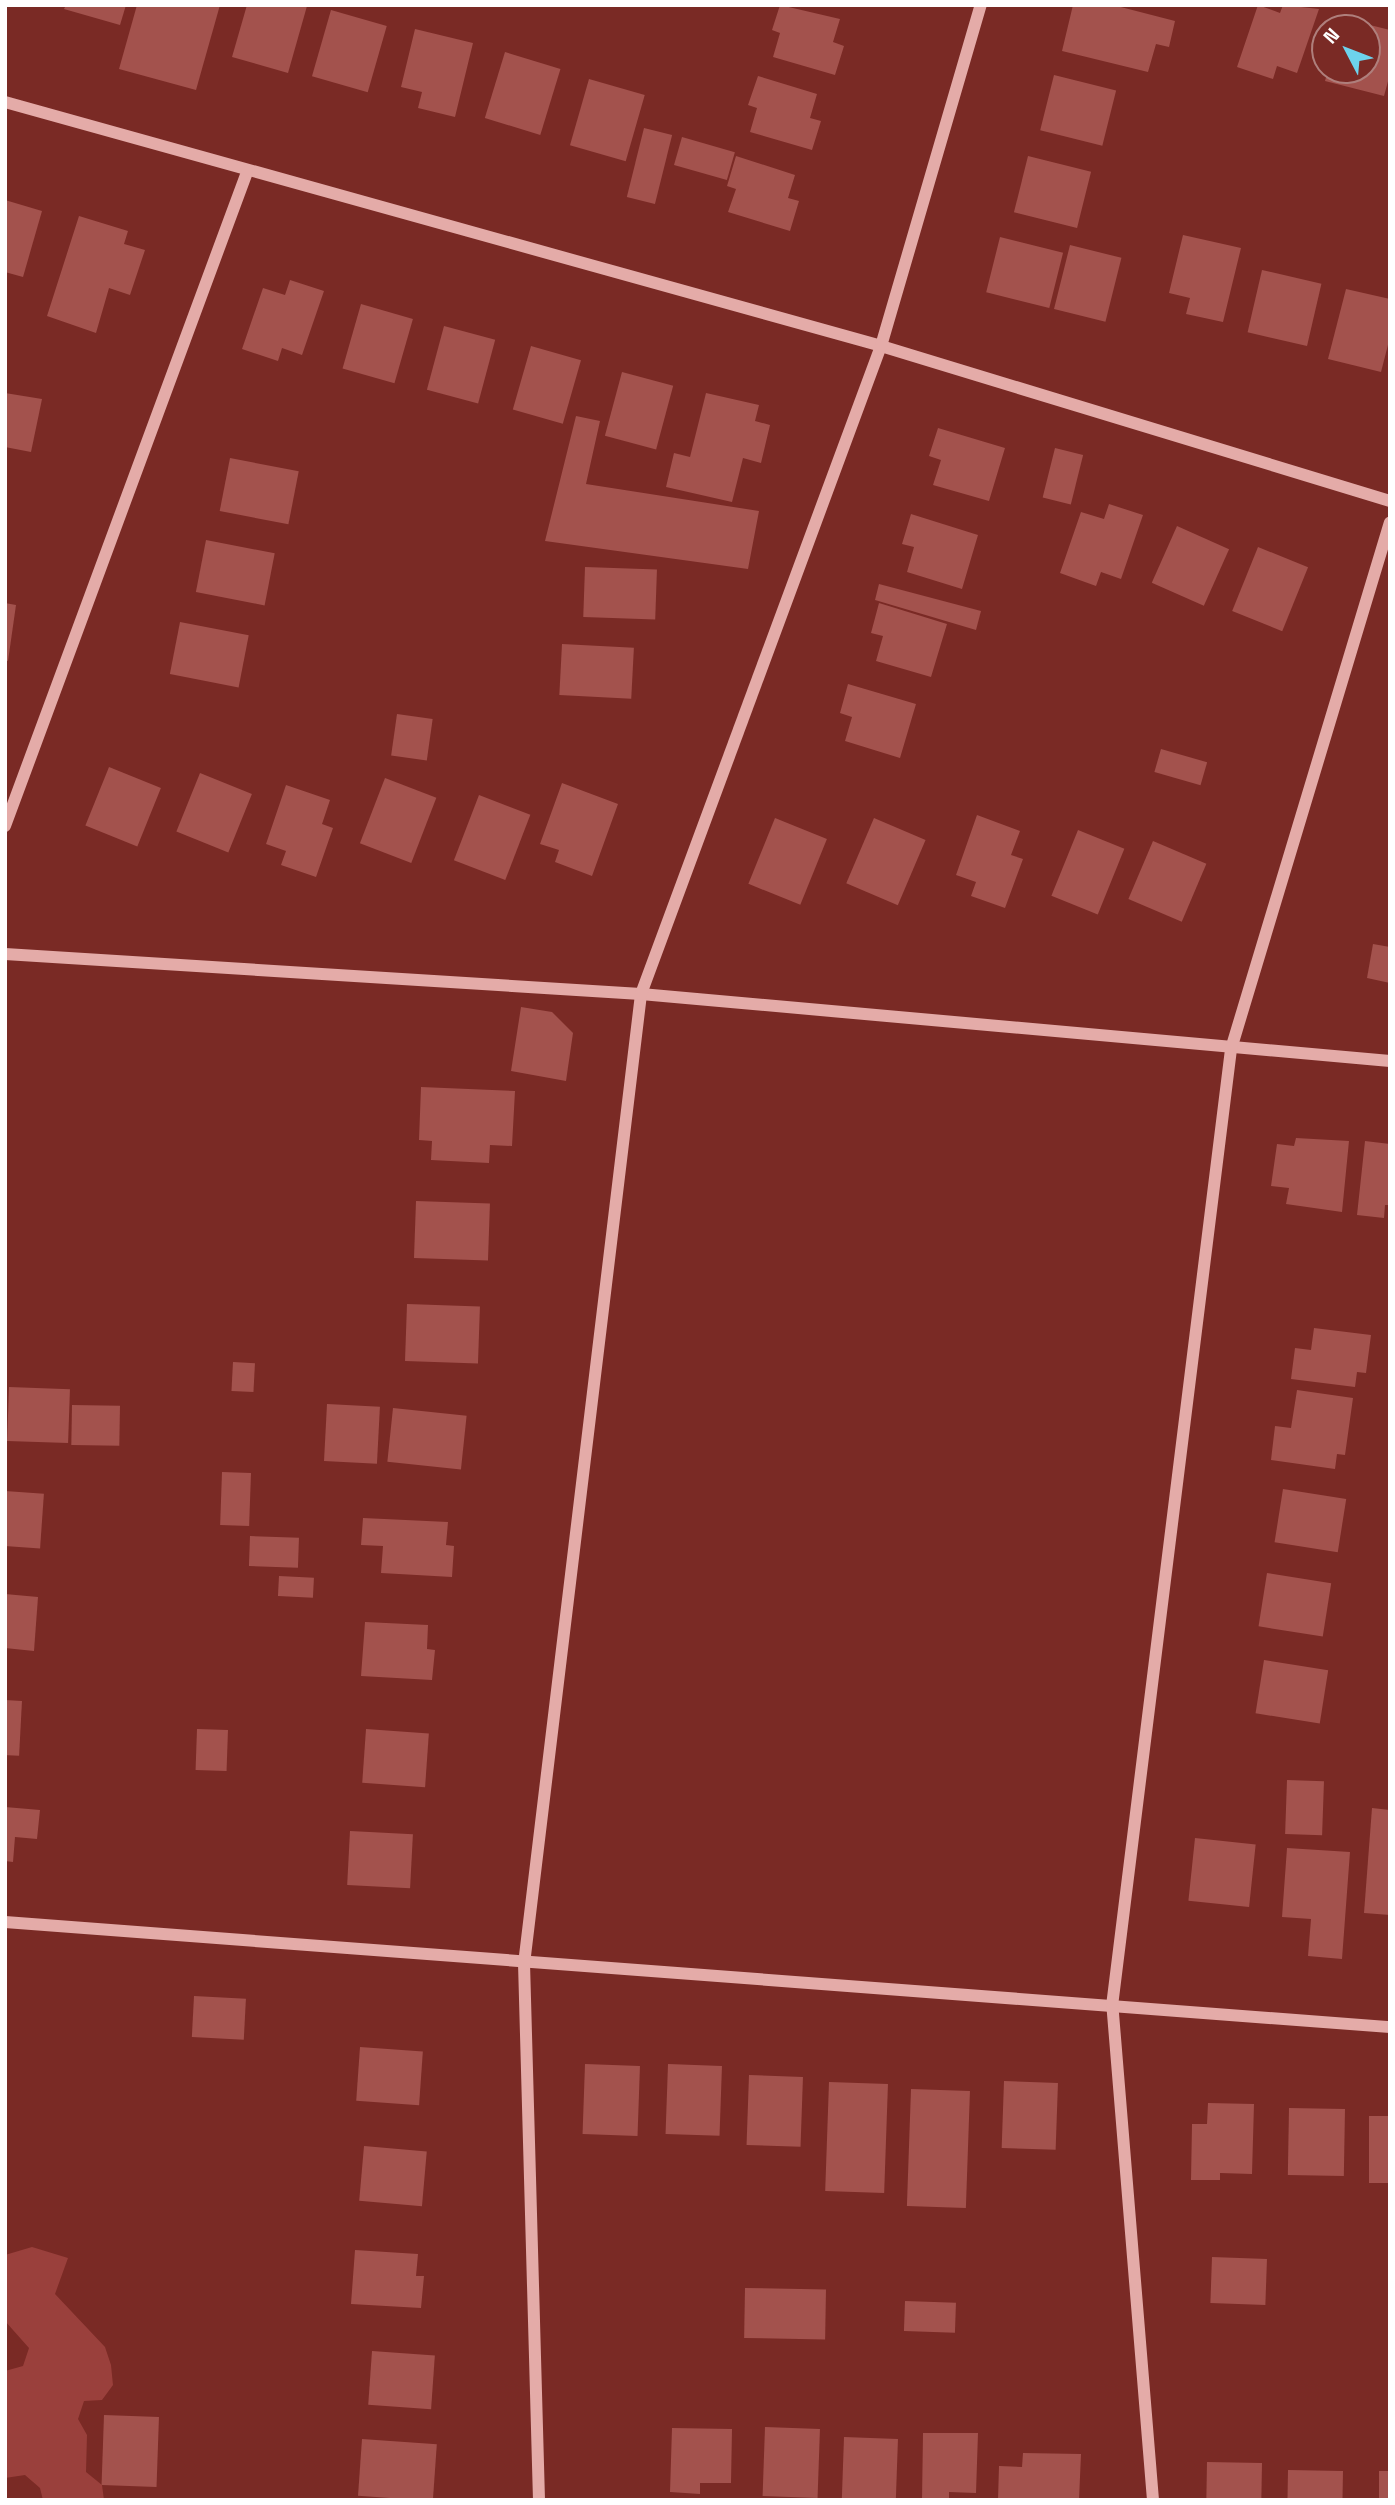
<!DOCTYPE html>
<style>
body{margin:0}
#map{position:relative;width:1395px;height:2505px;overflow:hidden;background:#7a2a25;font-family:"Space Grotesk",sans-serif}
div>[style]{position:absolute}
[style*='--x']{left:calc(var(--x)*1px);top:calc(var(--y)*1px);width:calc(var(--w)*1px);rotate:calc(var(--a)*1deg)}
.green>*{inset:0;background:#9a403c}
.building>*{inset:0;background:#a3524d;transform-origin:0 0}
.minor>*{height:12px;margin:-6px;padding:0 6px;transform-origin:6px;border-radius:6px;background:#e4aba8}
span{translate:-50% -50%;white-space:nowrap;text-align:center;line-height:1.15;-webkit-text-stroke:5px #7a2a25;paint-order:stroke}
.frame{position:absolute;inset:0;border:7px solid #fff;pointer-events:none}
.north{position:absolute;left:1311px;top:14px;width:70px;height:70px;box-sizing:border-box;background:#7a2a25;border:2px solid #af7f7c;border-radius:50%;rotate:312deg;font-size:19px;font-weight:700;line-height:28px;text-align:center;color:#fff}
.north::after{content:'';display:block;margin:auto;width:24px;height:32px;background:#6dd3ed;clip-path:polygon(50% 0,100% 100%,50% 72%,0 100%)}
</style>
<div id="map">
<div class="green">
<div style="clip-path:polygon(32px 2247px,68px 2258px,55px 2294px,105px 2347px,111px 2365px,113px 2385px,102px 2400px,84px 2401px,78px 2419px,87px 2435px,86px 2472px,102px 2485px,104px 2500px,43px 2500px,40px 2488px,25px 2475px,5px 2478px,5px 2371px,23px 2366px,29px 2348px,5px 2321px,5px 2255px)"></div>
</div>
<div class="building">
<div style="clip-path:polygon(66px 5px,126px 5px,120px 25px,64px 9px)"></div>
<div style="clip-path:polygon(137px 5px,220px 5px,196px 90px,119px 69px)"></div>
<div style="clip-path:polygon(247px 5px,307px 6px,288px 73px,232px 57px)"></div>
<div style="clip-path:polygon(780px 5px,840px 19px,833px 42px,844px 46px,835px 75px,773px 57px,780px 33px,772px 30px)"></div>
<div style="clip-path:polygon(1073px 5px,1113px 5px,1175px 21px,1169px 47px,1156px 44px,1148px 72px,1062px 51px)"></div>
<div style="clip-path:polygon(1258px 5px,1280px 13px,1283px 5px,1319px 9px,1297px 73px,1277px 66px,1273px 79px,1237px 67px)"></div>
<div style="left:331px;top:10px;width:58px;height:69px;rotate:16deg"></div>
<div style="clip-path:polygon(1342px 18px,1390px 30px,1390px 74px,1384px 96px,1325px 81px,1328px 70px,1367px 70px,1367px 28px,1339px 28px)"></div>
<div style="clip-path:polygon(415px 29px,473px 43px,455px 117px,418px 108px,422px 92px,401px 87px)"></div>
<div style="left:505px;top:52px;width:58px;height:69px;rotate:17deg"></div>
<div style="left:1054px;top:75px;width:64px;height:57px;rotate:14deg"></div>
<div style="clip-path:polygon(758px 76px,817px 94px,810px 118px,821px 121px,812px 150px,750px 132px,757px 108px,748px 105px)"></div>
<div style="left:589px;top:79px;width:58px;height:69px;rotate:16deg"></div>
<div style="left:644px;top:128px;width:29px;height:71px;rotate:14deg"></div>
<div style="left:682px;top:137px;width:55px;height:29px;rotate:16deg"></div>
<div style="clip-path:polygon(736px 156px,795px 175px,788px 198px,799px 201px,790px 231px,728px 212px,736px 189px,727px 186px)"></div>
<div style="left:1028px;top:156px;width:65px;height:58px;rotate:14deg"></div>
<div style="clip-path:polygon(5px 200px,42px 211px,23px 277px,5px 272px)"></div>
<div style="clip-path:polygon(79px 216px,128px 231px,124px 244px,145px 250px,130px 295px,109px 288px,96px 333px,47px 316px)"></div>
<div style="clip-path:polygon(1183px 235px,1241px 248px,1223px 322px,1186px 314px,1190px 298px,1169px 293px)"></div>
<div style="left:1000px;top:237px;width:65px;height:57px;rotate:14deg"></div>
<div style="left:1070px;top:245px;width:53px;height:66px;rotate:14deg"></div>
<div style="left:1262px;top:270px;width:61px;height:64px;rotate:13deg"></div>
<div style="clip-path:polygon(290px 280px,324px 291px,302px 355px,282px 348px,278px 361px,242px 349px,263px 288px,285px 295px)"></div>
<div style="clip-path:polygon(1346px 289px,1390px 299px,1390px 337px,1381px 372px,1328px 359px)"></div>
<div style="left:361px;top:304px;width:54px;height:67px;rotate:16deg"></div>
<div style="left:444px;top:326px;width:53px;height:66px;rotate:15deg"></div>
<div style="left:531px;top:346px;width:52px;height:66px;rotate:16deg"></div>
<div style="left:622px;top:372px;width:53px;height:66px;rotate:15deg"></div>
<div style="clip-path:polygon(5px 393px,42px 399px,31px 452px,5px 447px)"></div>
<div style="clip-path:polygon(706px 393px,759px 405px,755px 421px,770px 425px,761px 463px,743px 458px,732px 502px,666px 487px,674px 453px,690px 457px)"></div>
<div style="clip-path:polygon(576px 416px,600px 421px,586px 484px,759px 511px,748px 569px,545px 541px)"></div>
<div style="clip-path:polygon(938px 428px,1005px 448px,989px 501px,933px 485px,941px 460px,929px 456px)"></div>
<div style="left:1055px;top:448px;width:29px;height:51px;rotate:14deg"></div>
<div style="left:230px;top:458px;width:70px;height:54px;rotate:11deg"></div>
<div style="clip-path:polygon(1109px 504px,1143px 515px,1121px 579px,1101px 572px,1096px 586px,1060px 573px,1081px 512px,1104px 519px)"></div>
<div style="clip-path:polygon(911px 514px,978px 535px,962px 589px,907px 572px,914px 547px,902px 544px)"></div>
<div style="left:1177px;top:526px;width:57px;height:62px;rotate:24deg"></div>
<div style="left:206px;top:540px;width:70px;height:53px;rotate:11deg"></div>
<div style="left:1258px;top:547px;width:54px;height:69px;rotate:22deg"></div>
<div style="left:585px;top:567px;width:72px;height:50px;rotate:2deg"></div>
<div style="clip-path:polygon(879px 584px,981px 611px,976px 630px,875px 600px)"></div>
<div style="clip-path:polygon(5px 603px,16px 605px,8px 661px,5px 660px)"></div>
<div style="clip-path:polygon(879px 603px,947px 624px,931px 677px,876px 661px,883px 636px,871px 633px)"></div>
<div style="left:180px;top:622px;width:70px;height:53px;rotate:11deg"></div>
<div style="left:562px;top:644px;width:72px;height:51px;rotate:3deg"></div>
<div style="clip-path:polygon(848px 684px,916px 704px,900px 758px,845px 741px,852px 717px,840px 713px)"></div>
<div style="left:397px;top:714px;width:36px;height:42px;rotate:8deg"></div>
<div style="left:1161px;top:749px;width:48px;height:24px;rotate:16deg"></div>
<div style="left:109px;top:767px;width:56px;height:63px;rotate:22deg"></div>
<div style="left:200px;top:773px;width:56px;height:63px;rotate:22deg"></div>
<div style="left:385px;top:778px;width:55px;height:70px;rotate:21deg"></div>
<div style="clip-path:polygon(562px 783px,618px 804px,592px 876px,555px 862px,559px 850px,540px 844px)"></div>
<div style="clip-path:polygon(286px 785px,330px 800px,322px 824px,333px 828px,316px 877px,281px 865px,286px 851px,266px 844px)"></div>
<div style="left:479px;top:795px;width:55px;height:70px;rotate:21deg"></div>
<div style="clip-path:polygon(977px 815px,1020px 831px,1011px 855px,1023px 859px,1005px 908px,971px 896px,976px 882px,956px 875px)"></div>
<div style="left:775px;top:818px;width:56px;height:71px;rotate:22deg"></div>
<div style="left:874px;top:818px;width:56px;height:71px;rotate:23deg"></div>
<div style="left:1078px;top:830px;width:50px;height:71px;rotate:22deg"></div>
<div style="left:1153px;top:841px;width:58px;height:63px;rotate:23deg"></div>
<div style="clip-path:polygon(1373px 944px,1390px 947px,1390px 983px,1367px 978px)"></div>
<div style="clip-path:polygon(521px 1007px,552px 1012px,573px 1033px,566px 1081px,511px 1071px)"></div>
<div style="clip-path:polygon(421px 1087px,515px 1091px,512px 1146px,490px 1145px,489px 1163px,431px 1160px,432px 1141px,419px 1140px)"></div>
<div style="clip-path:polygon(1296px 1138px,1349px 1141px,1342px 1212px,1286px 1204px,1289px 1188px,1271px 1186px,1277px 1144px,1294px 1146px)"></div>
<div style="clip-path:polygon(1365px 1141px,1390px 1144px,1390px 1205px,1385px 1205px,1384px 1218px,1357px 1215px)"></div>
<div style="left:416px;top:1201px;width:74px;height:57px;rotate:2deg"></div>
<div style="left:407px;top:1304px;width:73px;height:57px;rotate:2deg"></div>
<div style="clip-path:polygon(1314px 1328px,1371px 1335px,1366px 1373px,1357px 1372px,1355px 1387px,1291px 1379px,1295px 1348px,1311px 1350px)"></div>
<div style="left:233px;top:1362px;width:22px;height:29px;rotate:3deg"></div>
<div style="left:9px;top:1387px;width:61px;height:54px;rotate:2deg"></div>
<div style="clip-path:polygon(1297px 1390px,1353px 1398px,1345px 1455px,1337px 1454px,1335px 1469px,1271px 1460px,1275px 1426px,1291px 1428px)"></div>
<div style="left:327px;top:1404px;width:53px;height:57px;rotate:3deg"></div>
<div style="left:72px;top:1405px;width:48px;height:40px;rotate:1deg"></div>
<div style="left:393px;top:1408px;width:74px;height:54px;rotate:6deg"></div>
<div style="left:222px;top:1472px;width:29px;height:53px;rotate:2deg"></div>
<div style="left:1283px;top:1489px;width:64px;height:54px;rotate:9deg"></div>
<div style="left:5px;top:1491px;width:39px;height:55px;rotate:4deg"></div>
<div style="clip-path:polygon(363px 1518px,448px 1522px,446px 1545px,454px 1546px,452px 1577px,381px 1573px,383px 1546px,361px 1545px)"></div>
<div style="left:250px;top:1536px;width:49px;height:30px;rotate:2deg"></div>
<div style="left:1267px;top:1573px;width:65px;height:54px;rotate:9deg"></div>
<div style="left:279px;top:1576px;width:35px;height:20px;rotate:3deg"></div>
<div style="clip-path:polygon(5px 1594px,38px 1597px,34px 1651px,5px 1648px)"></div>
<div style="clip-path:polygon(365px 1622px,428px 1625px,427px 1649px,435px 1650px,432px 1680px,361px 1676px)"></div>
<div style="left:1264px;top:1660px;width:65px;height:54px;rotate:9deg"></div>
<div style="left:5px;top:1700px;width:17px;height:55px;rotate:3deg"></div>
<div style="left:197px;top:1729px;width:31px;height:41px;rotate:2deg"></div>
<div style="left:366px;top:1729px;width:63px;height:54px;rotate:4deg"></div>
<div style="left:1287px;top:1780px;width:37px;height:54px;rotate:2deg"></div>
<div style="clip-path:polygon(5px 1807px,40px 1810px,37px 1839px,15px 1837px,13px 1862px,5px 1861px)"></div>
<div style="clip-path:polygon(1372px 1808px,1390px 1810px,1390px 1915px,1364px 1913px)"></div>
<div style="left:350px;top:1831px;width:63px;height:54px;rotate:3deg"></div>
<div style="left:1195px;top:1838px;width:61px;height:63px;rotate:6deg"></div>
<div style="clip-path:polygon(1287px 1848px,1350px 1852px,1342px 1959px,1308px 1956px,1311px 1919px,1282px 1917px)"></div>
<div style="left:194px;top:1996px;width:52px;height:41px;rotate:3deg"></div>
<div style="left:360px;top:2047px;width:63px;height:54px;rotate:4deg"></div>
<div style="left:585px;top:2064px;width:55px;height:70px;rotate:2deg"></div>
<div style="left:668px;top:2064px;width:54px;height:70px;rotate:2deg"></div>
<div style="left:749px;top:2075px;width:54px;height:70px;rotate:2deg"></div>
<div style="left:1004px;top:2081px;width:54px;height:67px;rotate:2deg"></div>
<div style="left:829px;top:2082px;width:59px;height:109px;rotate:2deg"></div>
<div style="left:911px;top:2089px;width:59px;height:117px;rotate:2deg"></div>
<div style="clip-path:polygon(1208px 2103px,1254px 2104px,1252px 2174px,1220px 2173px,1220px 2180px,1191px 2180px,1192px 2124px,1207px 2124px)"></div>
<div style="left:1289px;top:2108px;width:56px;height:67px;rotate:1deg"></div>
<div style="left:1369px;top:2116px;width:21px;height:67px"></div>
<div style="left:364px;top:2146px;width:63px;height:55px;rotate:5deg"></div>
<div style="clip-path:polygon(355px 2250px,418px 2254px,416px 2276px,424px 2276px,421px 2308px,351px 2304px)"></div>
<div style="left:1212px;top:2257px;width:55px;height:46px;rotate:2deg"></div>
<div style="left:745px;top:2288px;width:81px;height:50px;rotate:1deg"></div>
<div style="left:905px;top:2301px;width:51px;height:30px;rotate:2deg"></div>
<div style="left:372px;top:2351px;width:63px;height:54px;rotate:4deg"></div>
<div style="left:104px;top:2415px;width:55px;height:70px;rotate:2deg"></div>
<div style="left:765px;top:2427px;width:55px;height:69px;rotate:2deg"></div>
<div style="clip-path:polygon(672px 2428px,732px 2429px,731px 2483px,700px 2483px,700px 2494px,670px 2492px)"></div>
<div style="clip-path:polygon(923px 2433px,978px 2433px,976px 2493px,949px 2492px,949px 2500px,922px 2500px)"></div>
<div style="left:844px;top:2437px;width:54px;height:63px;rotate:2deg"></div>
<div style="left:362px;top:2439px;width:75px;height:57px;rotate:4deg"></div>
<div style="clip-path:polygon(1023px 2453px,1081px 2454px,1079px 2500px,998px 2500px,999px 2466px,1022px 2467px)"></div>
<div style="left:1207px;top:2462px;width:55px;height:38px;rotate:1deg"></div>
<div style="left:1288px;top:2470px;width:55px;height:30px;rotate:1deg"></div>
<div style="left:1379px;top:2471px;width:11px;height:29px"></div>
</div>
<div class="minor">
<div style="--x:5;--y:102;--w:909;--a:15.56"></div>
<div style="--x:881;--y:346;--w:532;--a:16.94"></div>
<div style="--x:5;--y:826;--w:697;--a:-69.69"></div>
<div style="--x:5;--y:954;--w:637;--a:3.6"></div>
<div style="--x:641;--y:994;--w:752;--a:5.11"></div>
<div style="--x:5;--y:1922;--w:1389;--a:4.34"></div>
<div style="--x:539;--y:2500;--w:536;--a:-91.6"></div>
<div style="--x:524;--y:1964;--w:977;--a:-83.12"></div>
<div style="--x:641;--y:994;--w:691;--a:-69.68"></div>
<div style="--x:881;--y:346;--w:355;--a:-73.7"></div>
<div style="--x:1153;--y:2500;--w:496;--a:-94.7"></div>
<div style="--x:1112;--y:2006;--w:964;--a:-82.91"></div>
<div style="--x:1231;--y:1049;--w:550;--a:-73.21"></div>
</div>
<div class="frame"></div>
<div class="north">N</div>
</div>
